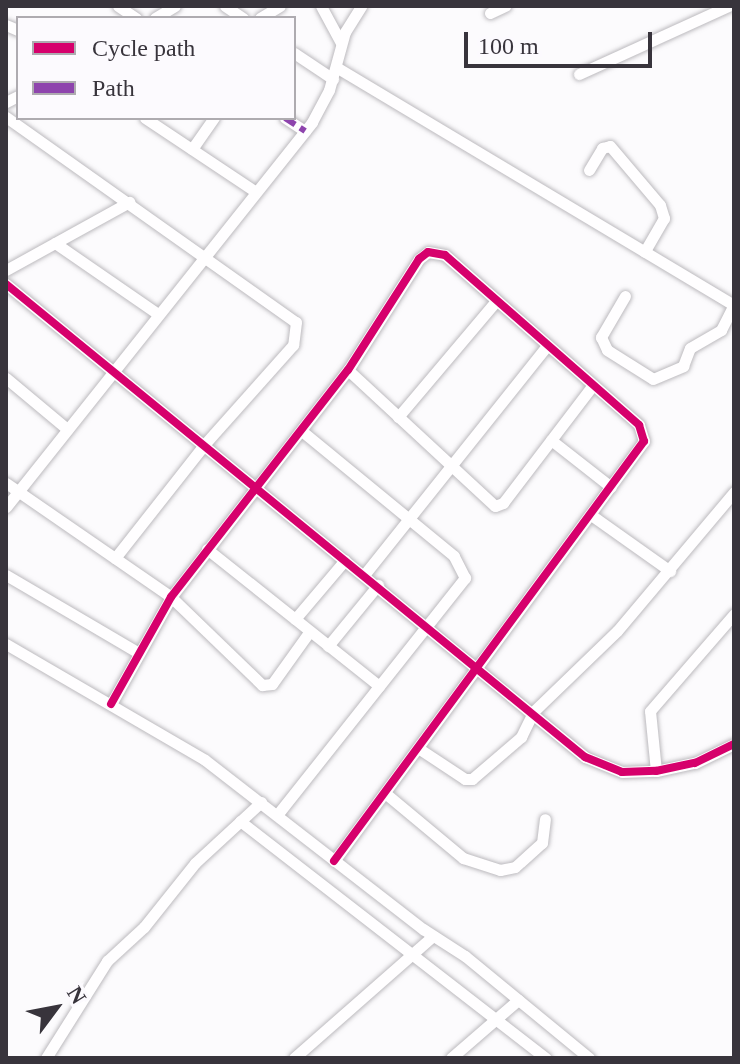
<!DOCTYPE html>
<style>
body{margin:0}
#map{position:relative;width:740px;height:1064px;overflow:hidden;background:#fcfbfd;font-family:"Times New Roman",serif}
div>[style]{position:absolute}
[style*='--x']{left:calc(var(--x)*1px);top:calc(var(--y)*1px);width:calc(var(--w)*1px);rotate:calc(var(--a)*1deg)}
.roads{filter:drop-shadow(0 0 2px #bcbabe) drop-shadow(0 0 2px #bcbabe)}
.minor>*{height:11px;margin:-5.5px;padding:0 5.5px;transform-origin:5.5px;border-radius:5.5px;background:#fffeff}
.quiet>*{height:6px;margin-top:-3px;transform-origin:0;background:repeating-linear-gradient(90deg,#8e44ad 0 12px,transparent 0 18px)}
.cycleway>*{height:8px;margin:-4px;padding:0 4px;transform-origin:4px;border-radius:4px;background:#d6006c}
span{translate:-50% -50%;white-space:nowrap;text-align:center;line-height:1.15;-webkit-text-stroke:8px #fcfafe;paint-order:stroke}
.frame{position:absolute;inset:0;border:8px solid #38343c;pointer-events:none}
.legend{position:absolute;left:16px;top:16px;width:280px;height:104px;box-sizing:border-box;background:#fcfafe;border:2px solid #aeabb0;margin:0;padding:10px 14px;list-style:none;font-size:24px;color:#38343c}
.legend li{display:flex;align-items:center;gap:16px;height:40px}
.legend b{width:40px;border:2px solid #aeabb0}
.north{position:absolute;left:16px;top:968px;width:80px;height:80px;-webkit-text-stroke:6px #fcfafe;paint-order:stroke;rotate:58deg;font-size:22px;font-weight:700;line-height:32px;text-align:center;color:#38343c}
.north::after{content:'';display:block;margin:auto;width:28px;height:36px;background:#38343c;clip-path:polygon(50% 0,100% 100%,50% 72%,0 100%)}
.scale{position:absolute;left:464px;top:32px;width:188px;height:36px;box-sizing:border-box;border:4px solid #38343c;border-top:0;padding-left:10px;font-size:24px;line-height:28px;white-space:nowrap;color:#38343c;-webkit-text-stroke:6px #fcfafe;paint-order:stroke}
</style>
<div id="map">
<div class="roads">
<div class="minor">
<div style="--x:118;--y:6;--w:22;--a:34"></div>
<div style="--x:225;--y:6;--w:22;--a:34"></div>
<div style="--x:321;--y:6;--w:42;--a:61.6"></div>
<div style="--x:490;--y:13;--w:17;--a:-25"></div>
<div style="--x:155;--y:18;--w:23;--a:-31"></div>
<div style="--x:260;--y:18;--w:23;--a:-31"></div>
<div style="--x:6;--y:25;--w:13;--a:23"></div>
<div style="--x:294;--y:53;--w:47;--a:33.7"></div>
<div style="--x:336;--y:67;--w:464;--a:30.9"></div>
<div style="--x:579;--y:74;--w:164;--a:-24.5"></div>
<div style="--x:6;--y:102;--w:13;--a:-27"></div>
<div style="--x:6;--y:117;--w:355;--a:35.3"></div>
<div style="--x:296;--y:322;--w:23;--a:97"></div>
<div style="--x:293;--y:345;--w:134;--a:131.7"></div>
<div style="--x:204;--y:445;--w:144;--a:128.2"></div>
<div style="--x:145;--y:118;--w:133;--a:33.7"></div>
<div style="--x:285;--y:118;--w:24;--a:33"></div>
<div style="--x:192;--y:149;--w:38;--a:-55"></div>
<div style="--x:589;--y:170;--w:26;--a:-59"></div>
<div style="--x:602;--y:148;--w:8;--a:-14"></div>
<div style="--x:610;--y:146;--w:77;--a:49.7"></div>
<div style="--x:660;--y:205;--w:14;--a:73"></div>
<div style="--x:664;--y:218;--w:39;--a:120"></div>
<div style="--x:55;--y:243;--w:125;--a:34.6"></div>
<div style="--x:6;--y:270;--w:141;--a:-28.9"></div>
<div style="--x:6;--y:284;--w:748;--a:39.25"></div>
<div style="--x:585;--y:757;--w:40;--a:22"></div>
<div style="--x:622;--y:772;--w:34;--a:-2"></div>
<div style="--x:656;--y:771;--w:40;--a:-12"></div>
<div style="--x:695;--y:763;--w:43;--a:-26"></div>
<div style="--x:625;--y:296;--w:48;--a:120.3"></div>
<div style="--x:601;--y:337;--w:14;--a:65"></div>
<div style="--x:607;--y:350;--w:54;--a:32.2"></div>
<div style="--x:653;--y:379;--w:33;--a:-23"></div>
<div style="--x:683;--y:366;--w:19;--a:-69"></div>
<div style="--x:690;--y:348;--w:36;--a:-30"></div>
<div style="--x:721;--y:330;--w:28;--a:-63"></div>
<div style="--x:348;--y:370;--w:200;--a:42.8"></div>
<div style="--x:495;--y:506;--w:9;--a:-21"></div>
<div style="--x:503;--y:503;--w:147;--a:-52.7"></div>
<div style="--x:6;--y:378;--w:80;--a:39.9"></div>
<div style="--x:398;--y:417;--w:152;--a:-49.8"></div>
<div style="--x:551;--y:440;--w:76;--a:38.1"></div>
<div style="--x:6;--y:483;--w:201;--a:34.6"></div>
<div style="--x:171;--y:597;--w:127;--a:44"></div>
<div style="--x:262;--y:685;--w:10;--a:-6"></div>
<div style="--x:272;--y:684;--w:65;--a:-54.4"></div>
<div style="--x:6;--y:507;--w:492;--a:-51.5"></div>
<div style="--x:312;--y:122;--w:36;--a:-62"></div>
<div style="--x:329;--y:90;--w:60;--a:-74.6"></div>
<div style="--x:345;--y:32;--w:31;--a:-58"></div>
<div style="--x:591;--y:515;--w:97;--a:35.3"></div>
<div style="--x:207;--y:549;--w:220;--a:38.5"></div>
<div style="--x:6;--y:575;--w:152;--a:30.4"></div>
<div style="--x:364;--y:575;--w:292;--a:-51.4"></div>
<div style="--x:295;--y:619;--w:77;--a:-49.7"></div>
<div style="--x:6;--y:644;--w:230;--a:30.2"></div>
<div style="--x:205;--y:760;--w:276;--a:37.8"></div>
<div style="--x:423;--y:929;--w:50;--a:32.7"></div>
<div style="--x:465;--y:956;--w:161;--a:39.4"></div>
<div style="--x:328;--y:646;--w:79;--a:-50.7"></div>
<div style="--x:111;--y:704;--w:123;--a:-60.7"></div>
<div style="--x:171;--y:597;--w:288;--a:-52.1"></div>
<div style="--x:348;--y:370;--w:132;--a:-57.4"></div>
<div style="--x:419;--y:259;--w:11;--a:-38"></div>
<div style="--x:428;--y:252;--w:17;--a:10"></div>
<div style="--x:445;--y:255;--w:258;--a:41.2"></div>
<div style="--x:639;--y:425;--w:17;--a:73"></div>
<div style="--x:644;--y:441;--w:522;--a:126.43"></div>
<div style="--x:418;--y:748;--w:56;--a:33.4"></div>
<div style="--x:465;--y:779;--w:7;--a:0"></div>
<div style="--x:472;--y:779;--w:65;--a:-40.6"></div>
<div style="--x:521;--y:737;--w:28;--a:-64"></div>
<div style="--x:533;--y:712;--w:117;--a:-44"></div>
<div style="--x:617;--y:631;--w:182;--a:-49.9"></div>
<div style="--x:656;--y:771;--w:60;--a:-95.7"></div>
<div style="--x:650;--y:711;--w:128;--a:-49.1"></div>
<div style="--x:385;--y:793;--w:102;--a:39.8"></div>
<div style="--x:463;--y:858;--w:39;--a:18"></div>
<div style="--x:500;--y:870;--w:15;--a:-11"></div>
<div style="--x:515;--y:867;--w:36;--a:-42"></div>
<div style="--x:542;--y:843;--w:24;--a:-83"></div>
<div style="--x:277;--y:815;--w:303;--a:-51.6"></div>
<div style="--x:465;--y:578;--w:25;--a:-117"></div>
<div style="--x:454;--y:556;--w:197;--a:-140.6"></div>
<div style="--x:240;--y:821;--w:387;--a:37.8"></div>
<div style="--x:46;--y:1058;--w:115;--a:-57.8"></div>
<div style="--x:107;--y:961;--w:50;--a:-42.6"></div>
<div style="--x:144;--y:927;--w:82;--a:-51.4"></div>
<div style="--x:195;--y:863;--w:90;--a:-42.7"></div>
<div style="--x:294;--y:1058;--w:185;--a:-41.3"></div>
<div style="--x:451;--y:1058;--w:89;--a:-40.9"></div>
</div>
</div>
<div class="quiet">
<div style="--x:285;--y:118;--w:24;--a:33"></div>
</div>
<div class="cycleway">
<div style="--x:6;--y:284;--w:748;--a:39.25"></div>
<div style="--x:585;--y:757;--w:40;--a:22"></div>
<div style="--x:622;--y:772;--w:34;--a:-2"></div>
<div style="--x:656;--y:771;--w:40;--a:-12"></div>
<div style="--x:695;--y:763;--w:43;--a:-26"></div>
<div style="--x:111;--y:704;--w:123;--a:-60.7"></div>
<div style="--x:171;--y:597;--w:288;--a:-52.1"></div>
<div style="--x:348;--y:370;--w:132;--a:-57.4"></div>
<div style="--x:419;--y:259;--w:11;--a:-38"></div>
<div style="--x:428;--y:252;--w:17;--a:10"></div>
<div style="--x:445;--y:255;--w:258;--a:41.2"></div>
<div style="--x:639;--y:425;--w:17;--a:73"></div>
<div style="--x:644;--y:441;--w:522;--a:126.43"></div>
</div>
<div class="frame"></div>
<ul class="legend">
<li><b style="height:10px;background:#d6006c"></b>Cycle path</li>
<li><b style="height:10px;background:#8e44ad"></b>Path</li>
</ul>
<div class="north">N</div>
<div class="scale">100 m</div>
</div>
